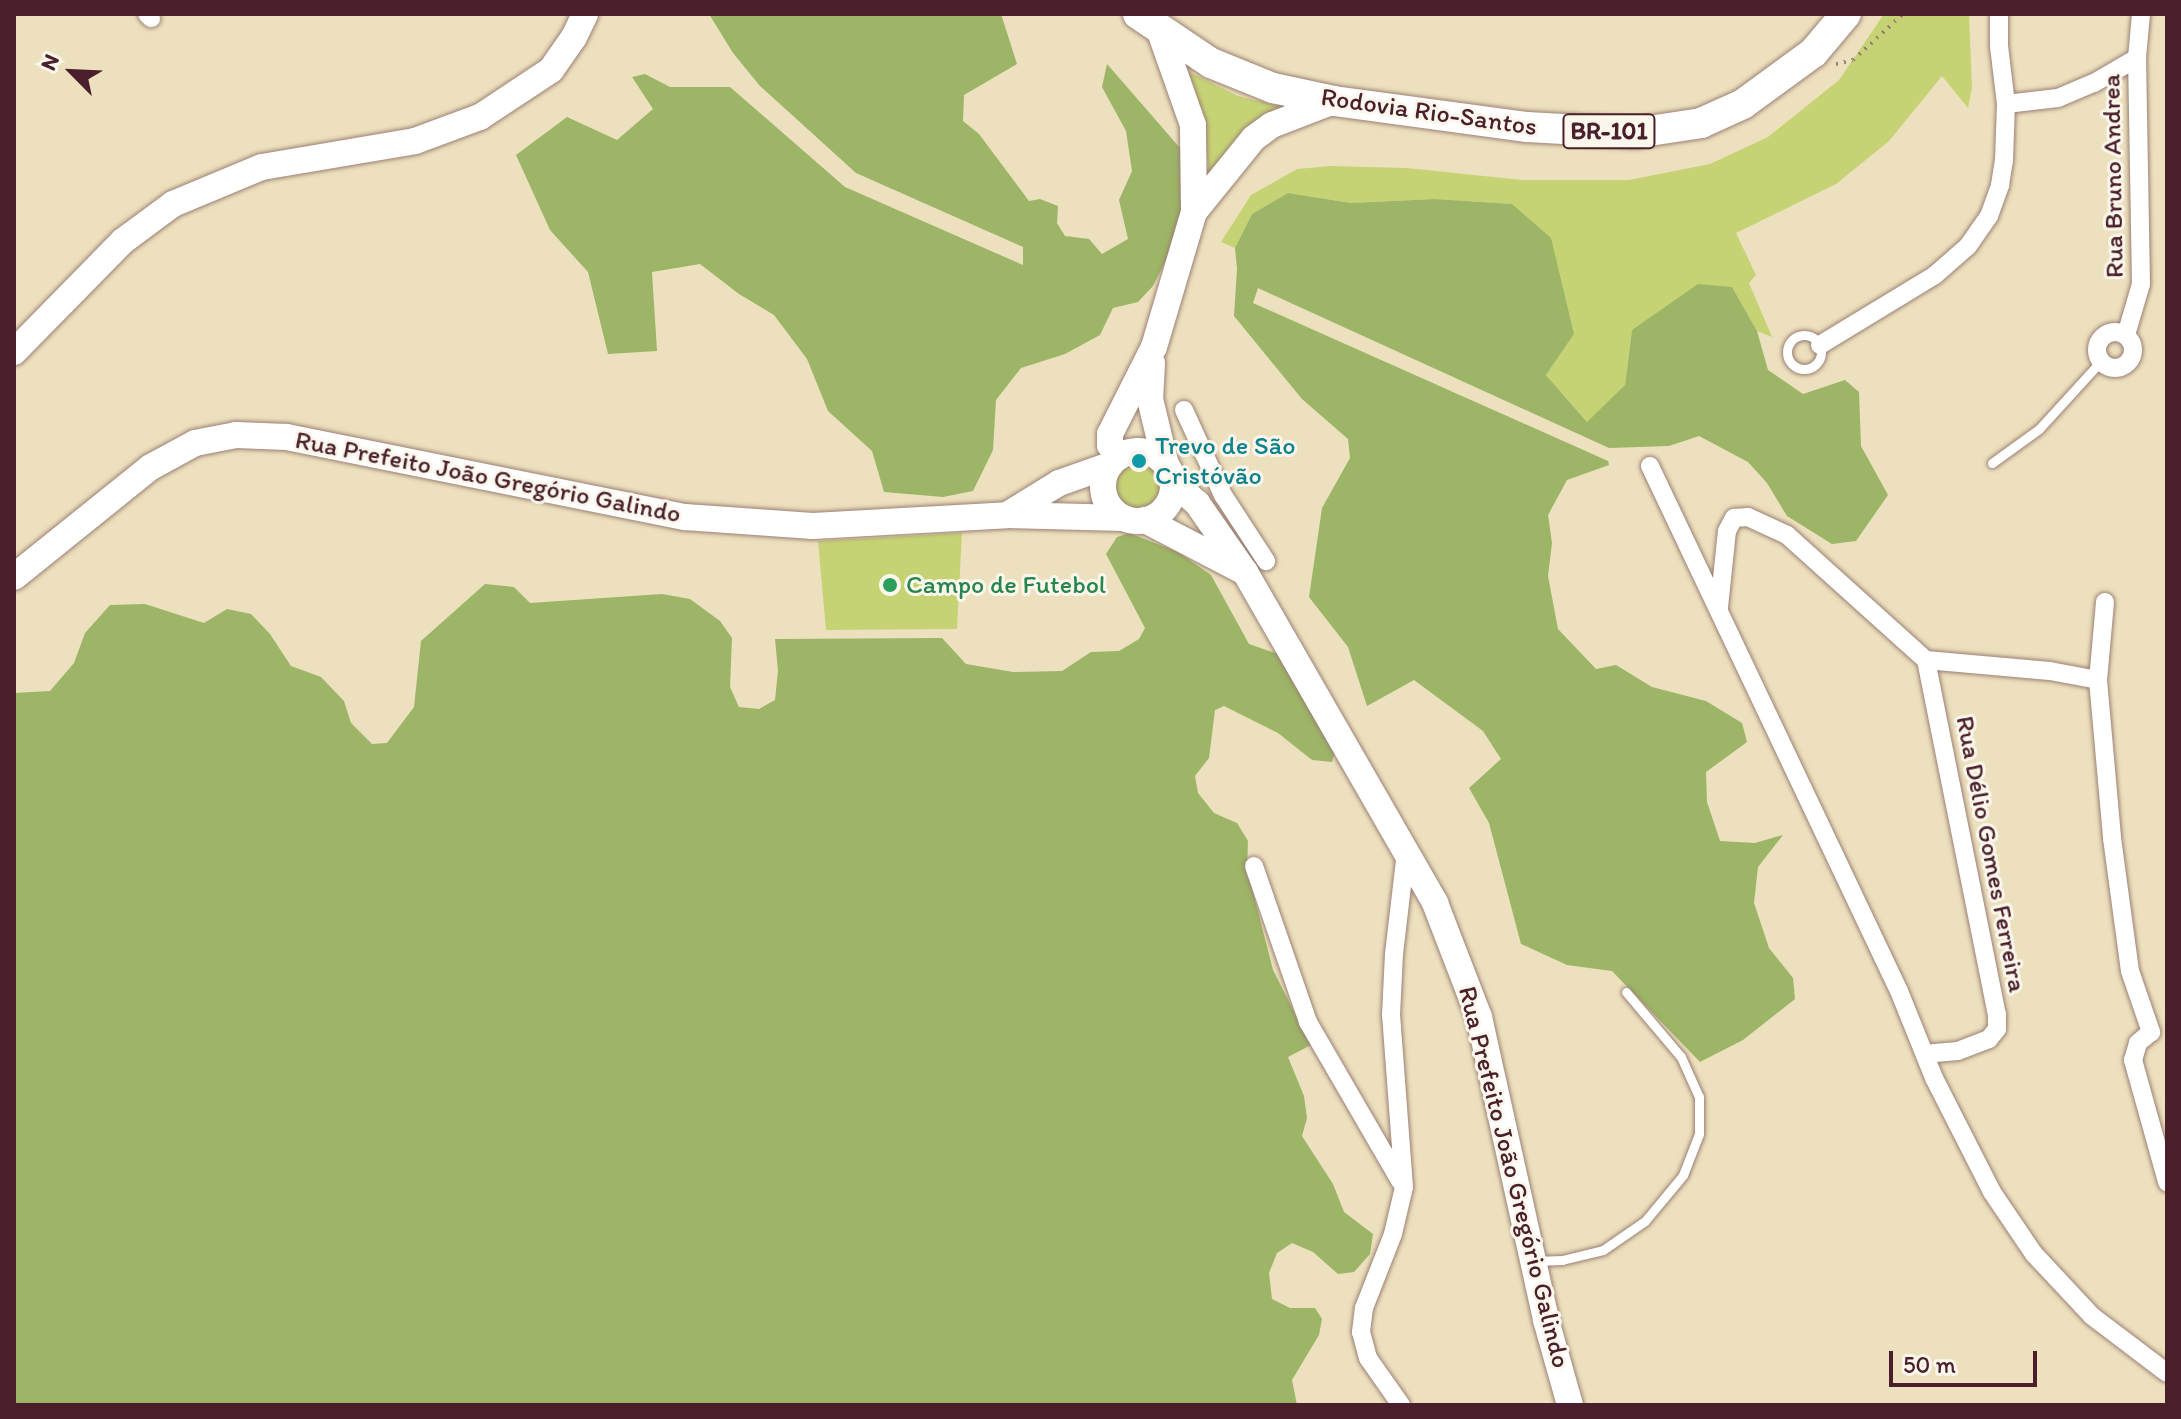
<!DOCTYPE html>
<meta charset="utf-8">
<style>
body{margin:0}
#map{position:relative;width:2181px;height:1419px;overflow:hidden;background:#ede0be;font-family:Itim,sans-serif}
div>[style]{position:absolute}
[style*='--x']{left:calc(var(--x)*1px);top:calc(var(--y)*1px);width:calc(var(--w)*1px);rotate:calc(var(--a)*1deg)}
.green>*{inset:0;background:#c6d375}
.round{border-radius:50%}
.forest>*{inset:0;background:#9cb566}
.path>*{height:4px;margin-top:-2px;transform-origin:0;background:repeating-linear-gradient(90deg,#9c8074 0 2px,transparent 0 8px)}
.roads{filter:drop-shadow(0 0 2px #9c8074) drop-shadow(0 0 2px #9c8074)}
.service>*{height:9px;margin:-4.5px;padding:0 4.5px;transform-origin:4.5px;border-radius:4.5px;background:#fff}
.service>.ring{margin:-4.5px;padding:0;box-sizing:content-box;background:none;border:9px solid #fff;border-radius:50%}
.minor>*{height:18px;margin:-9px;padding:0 9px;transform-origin:9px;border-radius:9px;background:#fff}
.minor>.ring{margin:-9px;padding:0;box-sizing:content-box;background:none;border:18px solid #fff;border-radius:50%}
.secondary>*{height:26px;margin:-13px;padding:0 13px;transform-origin:13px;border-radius:13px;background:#fff}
.secondary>.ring{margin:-13px;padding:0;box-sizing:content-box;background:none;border:26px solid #fff;border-radius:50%}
.trunk>*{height:30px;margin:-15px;padding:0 15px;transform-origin:15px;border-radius:15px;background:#fff}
.dots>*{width:22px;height:22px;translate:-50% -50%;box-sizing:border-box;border:4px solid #fbf7ec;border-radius:50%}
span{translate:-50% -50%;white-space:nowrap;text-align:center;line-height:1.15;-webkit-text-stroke:6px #fbf7ec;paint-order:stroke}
.shield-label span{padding:2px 6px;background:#fbf7ec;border:2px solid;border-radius:6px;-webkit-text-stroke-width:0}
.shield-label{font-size:24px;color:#4a1f2b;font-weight:700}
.street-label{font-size:26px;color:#4a1f2b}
.culture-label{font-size:26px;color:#0d838f}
.left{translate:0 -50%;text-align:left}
.leisure-label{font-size:26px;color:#27864d}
.frame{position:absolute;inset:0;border:16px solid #4a1f2b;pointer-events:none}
.north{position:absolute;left:32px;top:32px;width:80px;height:80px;-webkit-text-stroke:6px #fbf7ec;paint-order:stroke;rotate:294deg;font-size:22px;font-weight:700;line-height:32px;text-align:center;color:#4a1f2b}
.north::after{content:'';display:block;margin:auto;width:28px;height:36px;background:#4a1f2b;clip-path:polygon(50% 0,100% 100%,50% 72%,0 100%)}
.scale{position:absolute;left:1889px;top:1351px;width:148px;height:36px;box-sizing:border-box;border:4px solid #4a1f2b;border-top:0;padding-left:10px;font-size:24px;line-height:28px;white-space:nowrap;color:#4a1f2b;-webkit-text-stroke:6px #fbf7ec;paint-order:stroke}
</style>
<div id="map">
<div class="green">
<div style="clip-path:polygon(1884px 14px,1969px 14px,1972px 88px,1968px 108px,1942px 76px,1889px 141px,1836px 184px,1736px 233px,1756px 275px,1749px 283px,1772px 337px,1757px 331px,1732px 287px,1632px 330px,1625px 385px,1588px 423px,1546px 375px,1574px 334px,1512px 204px,1435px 199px,1351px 203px,1288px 193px,1252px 214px,1235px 248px,1221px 242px,1251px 195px,1297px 169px,1331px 166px,1407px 168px,1522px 180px,1629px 180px,1710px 164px,1768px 137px,1839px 80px)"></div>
<div style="clip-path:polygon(1181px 68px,1238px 96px,1283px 107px,1245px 131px,1209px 174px,1204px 127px)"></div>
<div class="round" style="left:1113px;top:462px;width:48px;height:48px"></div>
<div style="clip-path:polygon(962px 533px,957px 629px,826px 630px,818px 541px)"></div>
</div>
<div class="forest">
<div style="clip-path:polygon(709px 14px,1001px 14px,1017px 64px,964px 95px,963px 121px,979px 134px,1029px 201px,1040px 199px,1058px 206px,1057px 223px,1065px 236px,1089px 239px,1102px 254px,1128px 239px,1119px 200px,1132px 171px,1126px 131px,1102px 87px,1107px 64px,1180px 148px,1182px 217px,1173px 247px,1153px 286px,1138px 302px,1113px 308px,1100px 335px,1065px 354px,1021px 368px,996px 400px,993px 450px,973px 491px,943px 497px,884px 492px,872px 451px,828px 411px,807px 359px,774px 315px,739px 294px,700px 264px,652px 272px,657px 351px,608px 354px,588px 272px,550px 230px,516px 155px,567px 117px,617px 140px,653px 109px,632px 77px,645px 74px,670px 87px,730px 87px,845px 187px,1023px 265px,1023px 247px,856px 173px,760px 86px,733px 53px)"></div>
<div style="clip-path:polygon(1288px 193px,1351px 203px,1435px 199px,1512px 204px,1551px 238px,1574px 334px,1546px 375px,1587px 422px,1625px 385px,1632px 330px,1698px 284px,1732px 287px,1757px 331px,1768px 370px,1803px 394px,1845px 380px,1859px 392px,1861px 446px,1888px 495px,1856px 541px,1832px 544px,1787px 516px,1767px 483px,1748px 462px,1699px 436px,1669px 446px,1609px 448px,1258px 288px,1253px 303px,1608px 461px,1609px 465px,1567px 480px,1548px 515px,1552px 543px,1548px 576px,1558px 629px,1596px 669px,1616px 665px,1652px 687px,1706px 701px,1742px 723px,1747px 742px,1706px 772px,1707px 802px,1720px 841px,1755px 843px,1783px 835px,1758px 867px,1754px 903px,1769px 948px,1793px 978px,1795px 999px,1743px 1040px,1700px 1062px,1612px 971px,1567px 965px,1521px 944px,1489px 823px,1469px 788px,1501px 759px,1483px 731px,1414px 680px,1367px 706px,1348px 647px,1309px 597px,1322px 508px,1350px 458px,1348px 439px,1302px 399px,1234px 316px,1237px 269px,1235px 248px,1252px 214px)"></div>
<div style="clip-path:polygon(1129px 533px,1178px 552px,1211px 575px,1249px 644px,1284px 656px,1335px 752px,1332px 762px,1312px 760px,1278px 733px,1224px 706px,1215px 710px,1209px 758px,1195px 776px,1198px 793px,1214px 813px,1237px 823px,1248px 841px,1247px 869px,1273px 970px,1311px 1045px,1288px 1057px,1304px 1096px,1307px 1118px,1302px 1136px,1333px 1184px,1344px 1212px,1373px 1234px,1370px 1254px,1354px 1272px,1338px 1274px,1313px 1252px,1292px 1243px,1277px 1253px,1269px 1273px,1272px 1299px,1290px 1308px,1315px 1308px,1322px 1319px,1319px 1335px,1292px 1380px,1297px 1405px,14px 1405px,14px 693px,50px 691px,74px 663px,85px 633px,110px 605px,145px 604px,204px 623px,227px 609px,251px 614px,270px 634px,291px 666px,321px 677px,344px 701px,351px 723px,372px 744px,387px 743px,414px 707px,421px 641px,485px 584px,514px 587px,530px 603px,662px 594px,690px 599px,720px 621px,732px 638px,730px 687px,739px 707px,759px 709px,775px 700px,778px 671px,775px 639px,942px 638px,966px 664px,1013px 672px,1062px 671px,1091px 652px,1119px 651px,1139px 639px,1145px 628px,1106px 554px,1117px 537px)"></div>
</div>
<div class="path">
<div style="--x:1836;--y:64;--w:17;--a:-13"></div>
<div style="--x:1853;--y:60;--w:68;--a:-42.6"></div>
</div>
<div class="roads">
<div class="service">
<div class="ring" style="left:1787px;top:335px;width:25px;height:25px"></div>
<div style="--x:1992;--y:463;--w:58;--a:-35.9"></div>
<div style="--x:2039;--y:429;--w:92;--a:-47.6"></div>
<div style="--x:1535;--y:1261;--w:27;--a:-2"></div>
<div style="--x:1562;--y:1260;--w:42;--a:-13.7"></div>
<div style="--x:1603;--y:1250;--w:51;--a:-34.6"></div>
<div style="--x:1645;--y:1221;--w:60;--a:-50.4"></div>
<div style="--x:1683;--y:1175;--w:44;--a:-68.7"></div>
<div style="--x:1699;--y:1134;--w:37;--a:-90"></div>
<div style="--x:1699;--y:1097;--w:44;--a:-114.2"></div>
<div style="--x:1681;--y:1057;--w:85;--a:-130.2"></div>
</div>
<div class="minor">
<div style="--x:147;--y:14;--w:6;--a:45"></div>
<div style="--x:2006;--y:104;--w:52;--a:-6.6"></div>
<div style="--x:2058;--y:98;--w:39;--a:-23"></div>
<div style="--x:2094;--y:83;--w:50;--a:-30.2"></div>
<div class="ring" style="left:2097px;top:332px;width:18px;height:18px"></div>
<div style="--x:2126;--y:335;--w:53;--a:-73.6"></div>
<div style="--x:2141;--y:284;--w:226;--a:-91"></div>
<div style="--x:2137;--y:58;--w:44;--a:-84.8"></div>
<div style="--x:1820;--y:345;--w:135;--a:-31.3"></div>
<div style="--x:1935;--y:275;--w:44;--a:-41.3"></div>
<div style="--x:1968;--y:246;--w:37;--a:-55"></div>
<div style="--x:1989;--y:216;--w:33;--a:-70"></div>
<div style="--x:2000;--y:185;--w:24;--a:-81"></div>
<div style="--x:2004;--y:161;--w:57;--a:-88"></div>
<div style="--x:2006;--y:104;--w:58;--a:-96.9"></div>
<div style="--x:1999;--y:46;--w:32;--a:-90"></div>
<div style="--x:1184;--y:410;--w:94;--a:65.4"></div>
<div style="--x:1223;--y:495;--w:79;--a:56.9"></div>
<div style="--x:1650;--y:466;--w:581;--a:64.63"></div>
<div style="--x:1899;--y:991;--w:94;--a:68.1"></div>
<div style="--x:1934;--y:1078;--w:128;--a:63"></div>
<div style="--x:1992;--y:1192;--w:75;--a:55.9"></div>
<div style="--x:2034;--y:1254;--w:85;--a:46.9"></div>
<div style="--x:2092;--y:1316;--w:94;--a:37.2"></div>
<div style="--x:2105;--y:602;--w:78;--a:95.1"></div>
<div style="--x:2098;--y:680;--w:159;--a:84.9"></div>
<div style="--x:2112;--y:838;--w:134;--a:82.3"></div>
<div style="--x:2130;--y:971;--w:65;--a:71"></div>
<div style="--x:2151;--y:1032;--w:17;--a:140"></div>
<div style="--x:2138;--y:1043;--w:18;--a:106"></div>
<div style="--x:2133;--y:1060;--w:127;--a:74.4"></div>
<div style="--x:1719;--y:607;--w:76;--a:-84"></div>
<div style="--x:1727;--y:531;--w:15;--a:-62"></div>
<div style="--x:1734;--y:518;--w:14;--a:-4"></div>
<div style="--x:1748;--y:517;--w:43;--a:24.8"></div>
<div style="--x:1787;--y:535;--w:187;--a:42"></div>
<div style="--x:1926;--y:660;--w:124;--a:5.1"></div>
<div style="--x:2050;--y:671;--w:49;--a:10.6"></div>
<div style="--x:1926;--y:660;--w:361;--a:78.7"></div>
<div style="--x:1997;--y:1014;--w:15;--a:90"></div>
<div style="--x:1997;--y:1029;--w:13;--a:129"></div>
<div style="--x:1989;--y:1039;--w:33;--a:159"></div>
<div style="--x:1958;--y:1051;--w:32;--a:175"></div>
<div style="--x:1254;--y:866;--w:165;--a:70.9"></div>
<div style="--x:1308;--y:1022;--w:184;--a:59.9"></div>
<div style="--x:1401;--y:1405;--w:57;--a:-125.1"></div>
<div style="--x:1368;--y:1358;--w:27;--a:-105"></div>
<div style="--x:1361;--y:1332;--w:24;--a:-83"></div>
<div style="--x:1364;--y:1308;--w:79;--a:-68.6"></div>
<div style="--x:1393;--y:1234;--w:48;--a:-76.8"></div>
<div style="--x:1404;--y:1187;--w:172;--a:-94.3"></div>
<div style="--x:1391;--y:1015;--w:61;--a:-87.2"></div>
<div style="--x:1394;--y:954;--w:103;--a:-83.3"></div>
</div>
<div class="secondary">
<div style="--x:1194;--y:212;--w:95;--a:-51"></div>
<div style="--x:1254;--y:138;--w:22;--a:-36"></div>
<div style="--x:1272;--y:125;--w:66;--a:-21.2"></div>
<div style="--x:14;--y:352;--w:156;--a:-45.5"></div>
<div style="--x:123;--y:241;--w:62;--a:-36.5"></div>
<div style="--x:173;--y:204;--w:96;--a:-22.6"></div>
<div style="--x:262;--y:167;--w:155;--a:-9.6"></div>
<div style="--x:415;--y:141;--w:69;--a:-20.3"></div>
<div style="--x:480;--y:117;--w:85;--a:-33.5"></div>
<div style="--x:551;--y:70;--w:40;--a:-55.1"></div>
<div style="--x:574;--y:37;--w:25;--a:-64"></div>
<div style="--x:1152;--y:363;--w:36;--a:93"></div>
<div style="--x:1150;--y:399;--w:68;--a:76.4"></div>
<div class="ring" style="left:1103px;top:451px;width:44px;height:44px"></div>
<div style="--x:1119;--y:457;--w:15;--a:-127"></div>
<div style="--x:1110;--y:445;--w:11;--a:-90"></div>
<div style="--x:1110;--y:434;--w:97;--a:-63.2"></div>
<div style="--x:1154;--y:347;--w:141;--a:-73.5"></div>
<div style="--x:1194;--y:212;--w:87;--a:-90.7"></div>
<div style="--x:1193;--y:125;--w:99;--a:-109.5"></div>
<div style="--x:1172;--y:482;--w:33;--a:40"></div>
<div style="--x:1197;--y:503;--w:84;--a:55.2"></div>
<div style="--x:1245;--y:572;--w:382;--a:60.1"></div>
<div style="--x:1435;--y:903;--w:122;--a:68.9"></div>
<div style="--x:1479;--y:1017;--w:310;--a:77.5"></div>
<div style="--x:1546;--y:1320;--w:88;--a:74.2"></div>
<div style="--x:1007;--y:515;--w:61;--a:-31.6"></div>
<div style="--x:1059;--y:483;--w:54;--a:-19.4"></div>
<div style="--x:1145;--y:520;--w:108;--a:27.5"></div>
<div style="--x:14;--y:577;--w:176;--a:-38.8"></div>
<div style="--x:151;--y:467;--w:50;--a:-28.6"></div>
<div style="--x:195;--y:443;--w:42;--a:-11"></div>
<div style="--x:236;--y:435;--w:51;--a:2.2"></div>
<div style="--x:287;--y:437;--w:406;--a:11.4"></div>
<div style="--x:685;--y:517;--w:128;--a:4"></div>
<div style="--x:813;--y:526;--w:194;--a:-3.2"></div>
<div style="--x:1007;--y:515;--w:117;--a:1.5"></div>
</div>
<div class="trunk">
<div style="--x:1138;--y:14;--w:88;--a:33.9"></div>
<div style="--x:1211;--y:63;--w:67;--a:22"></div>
<div style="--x:1273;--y:88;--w:62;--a:12"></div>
<div style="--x:1334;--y:101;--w:195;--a:7.7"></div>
<div style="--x:1527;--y:127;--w:109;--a:3.2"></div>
<div style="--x:1636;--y:133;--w:66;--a:-8.7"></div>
<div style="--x:1701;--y:123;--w:46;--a:-24.3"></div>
<div style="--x:1743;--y:104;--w:87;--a:-36.1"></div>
<div style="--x:1813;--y:53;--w:51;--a:-49.8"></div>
</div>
</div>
<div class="dots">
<div style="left:1139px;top:461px;background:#0f9aa8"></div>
<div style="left:890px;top:585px;background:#2e9e5b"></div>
</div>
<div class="shield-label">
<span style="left:1609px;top:131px">BR-101</span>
</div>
<div class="street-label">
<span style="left:1429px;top:112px;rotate:8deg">Rodovia Rio-Santos</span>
<span style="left:2113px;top:176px;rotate:-91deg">Rua Bruno Andrea</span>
<span style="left:488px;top:477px;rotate:11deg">Rua Prefeito João Gregório Galindo</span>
<span style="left:1991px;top:854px;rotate:79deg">Rua Délio Gomes Ferreira</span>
<span style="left:1514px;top:1177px;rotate:76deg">Rua Prefeito João Gregório Galindo</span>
</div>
<div class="culture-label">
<span class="left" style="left:1155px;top:461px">Trevo de São<br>Cristóvão</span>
</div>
<div class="leisure-label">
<span class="left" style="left:906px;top:585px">Campo de Futebol</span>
</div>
<div class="frame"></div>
<div class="north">N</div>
<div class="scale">50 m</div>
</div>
